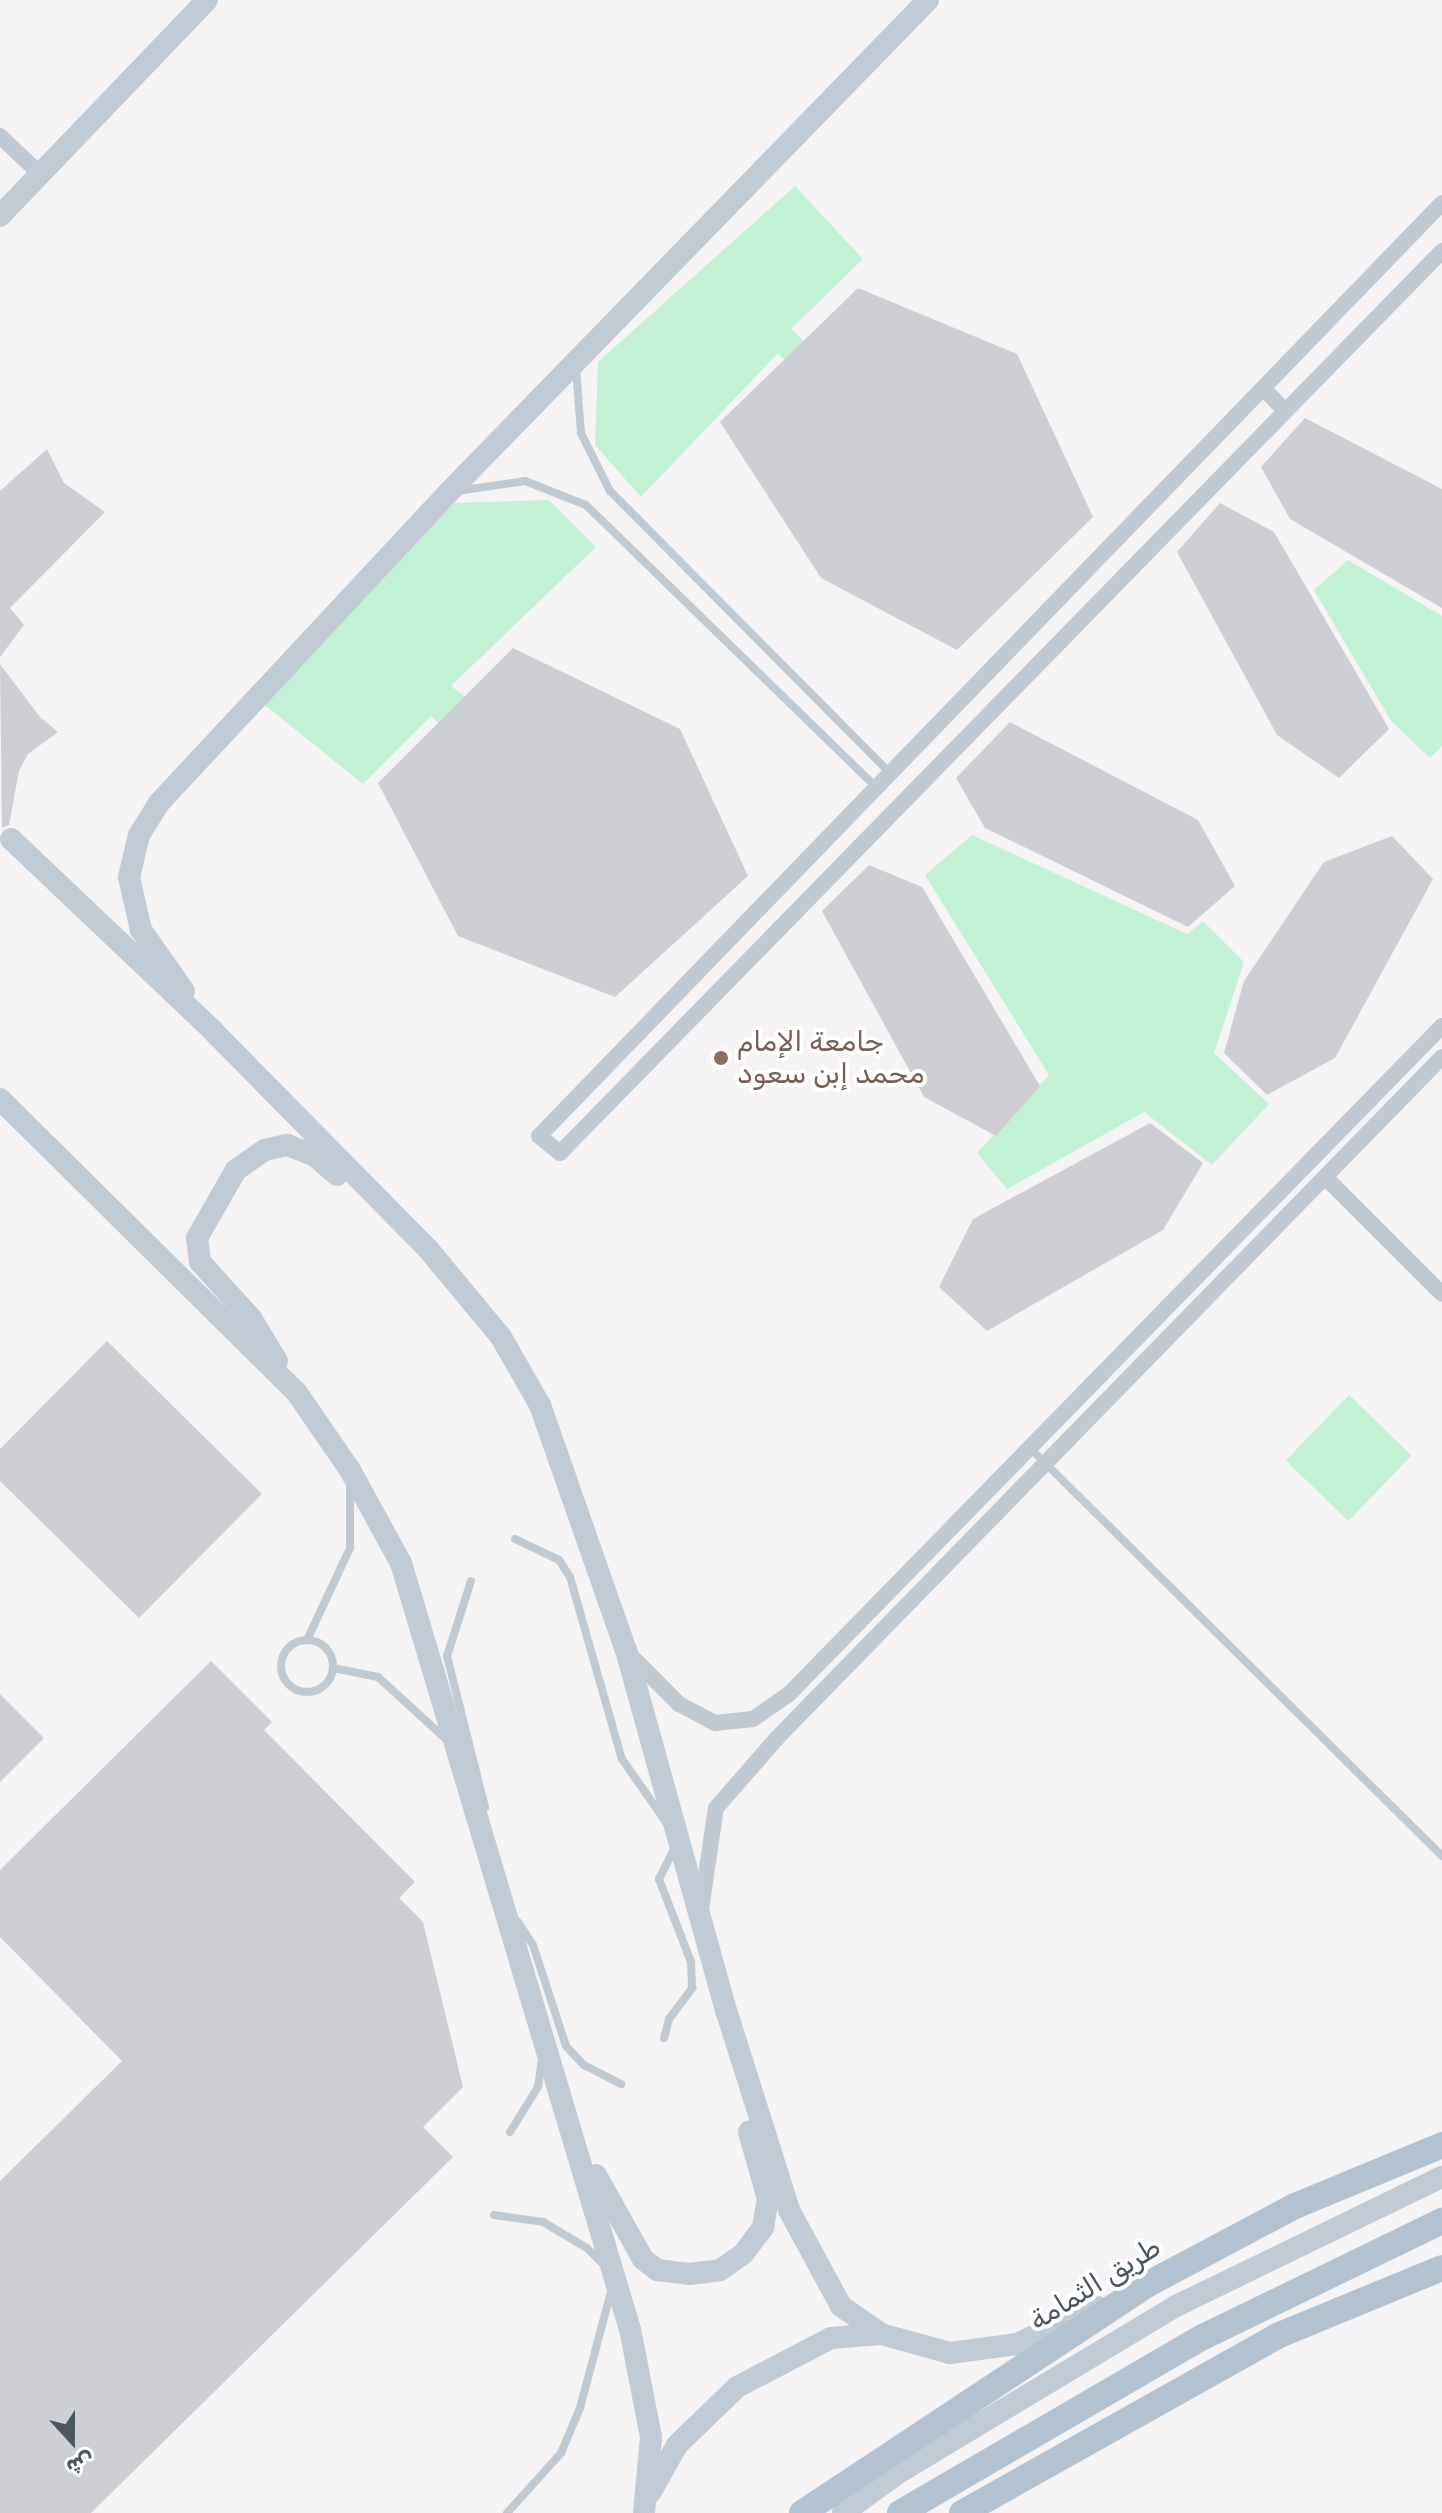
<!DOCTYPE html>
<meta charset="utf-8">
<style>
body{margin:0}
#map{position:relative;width:1442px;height:2513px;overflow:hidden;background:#f5f3f3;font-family:Rubik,Cairo,sans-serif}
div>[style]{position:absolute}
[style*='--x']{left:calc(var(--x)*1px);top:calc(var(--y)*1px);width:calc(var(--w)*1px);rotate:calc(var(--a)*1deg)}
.green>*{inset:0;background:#c3f1d5;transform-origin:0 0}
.building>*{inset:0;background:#cdcfd5}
.lane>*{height:8px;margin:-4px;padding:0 4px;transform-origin:4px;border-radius:4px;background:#c1cad2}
.lane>.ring{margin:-4px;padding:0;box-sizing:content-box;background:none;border:8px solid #c1cad2;border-radius:50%}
.street>*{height:16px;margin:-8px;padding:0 8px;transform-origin:8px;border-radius:8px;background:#c1cad2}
.secondary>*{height:22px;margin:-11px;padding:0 11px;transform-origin:11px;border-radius:11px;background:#c1cbd6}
.primary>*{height:26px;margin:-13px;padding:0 13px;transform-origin:13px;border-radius:13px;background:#b3c2d1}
.dots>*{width:22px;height:22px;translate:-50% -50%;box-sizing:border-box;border:4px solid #fff;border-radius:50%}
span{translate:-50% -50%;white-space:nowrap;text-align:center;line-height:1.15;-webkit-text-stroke:8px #fff;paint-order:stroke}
.education-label{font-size:28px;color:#785e54}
.left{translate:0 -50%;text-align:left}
.street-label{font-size:28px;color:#4a5661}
.north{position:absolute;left:32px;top:2401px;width:80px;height:80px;-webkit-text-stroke:6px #fff;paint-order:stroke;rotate:159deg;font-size:22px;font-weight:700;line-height:32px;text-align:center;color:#4a5661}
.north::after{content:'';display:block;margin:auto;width:28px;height:36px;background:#4a5661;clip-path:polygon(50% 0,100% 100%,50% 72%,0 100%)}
</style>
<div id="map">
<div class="green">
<div style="clip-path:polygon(795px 186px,863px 259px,791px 329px,859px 393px,855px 431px,778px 353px,641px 497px,595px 445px,598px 362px)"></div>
<div style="clip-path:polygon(549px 500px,596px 547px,451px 686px,581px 785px,502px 788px,431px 716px,363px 784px,261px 702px,454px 503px)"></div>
<div style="clip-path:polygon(1348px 560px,1442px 616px,1442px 746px,1430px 758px,1391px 721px,1314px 590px)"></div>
<div style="clip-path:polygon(972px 835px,1187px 934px,1203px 921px,1244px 962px,1214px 1053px,1269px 1104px,1212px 1165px,1144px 1112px,1007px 1189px,977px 1153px,1049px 1075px,925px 875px)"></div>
<div style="left:1349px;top:1395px;width:87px;height:91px;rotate:44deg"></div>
</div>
<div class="building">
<div style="clip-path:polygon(858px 288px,1017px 354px,1093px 517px,957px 650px,821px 578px,720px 422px)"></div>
<div style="clip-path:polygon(1305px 418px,1442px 489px,1442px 608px,1290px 519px,1261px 467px)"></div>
<div style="clip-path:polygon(47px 449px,64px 483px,105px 512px,10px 608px,24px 625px,0 657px,0 491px)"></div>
<div style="clip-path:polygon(1220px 503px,1274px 532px,1389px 729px,1339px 778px,1277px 735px,1177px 552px)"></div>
<div style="clip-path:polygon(513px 648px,680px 729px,748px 876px,615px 997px,458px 936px,378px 783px)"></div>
<div style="clip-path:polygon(0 664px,40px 717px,58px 732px,28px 754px,19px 771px,9px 825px,2px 828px)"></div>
<div style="clip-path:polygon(1010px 722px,1198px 820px,1235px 886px,1188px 927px,985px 828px,956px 778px)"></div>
<div style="clip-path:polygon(1392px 836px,1433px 879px,1335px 1058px,1267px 1095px,1224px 1053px,1244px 981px,1324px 862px)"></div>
<div style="clip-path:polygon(869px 865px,922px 887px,1040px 1086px,996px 1136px,924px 1097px,822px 911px)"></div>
<div style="clip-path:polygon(1150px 1123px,1203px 1163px,1163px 1230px,987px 1331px,939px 1287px,973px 1219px)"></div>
<div style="clip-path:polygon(107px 1341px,262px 1494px,139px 1618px,0 1481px,0 1449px)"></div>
<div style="clip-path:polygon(211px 1661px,272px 1722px,264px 1730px,415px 1882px,399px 1898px,423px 1922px,463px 2087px,423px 2127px,453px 2157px,91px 2513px,0 2513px,0 2181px,122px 2061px,0 1937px,0 1870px)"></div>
<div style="clip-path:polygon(0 1694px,44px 1738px,0 1782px)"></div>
</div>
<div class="lane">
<div style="--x:576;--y:368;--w:65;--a:85.6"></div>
<div style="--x:581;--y:433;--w:65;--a:63.4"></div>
<div style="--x:610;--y:491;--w:397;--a:45.2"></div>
<div style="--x:457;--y:491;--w:69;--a:-8.4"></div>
<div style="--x:525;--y:481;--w:66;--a:21.5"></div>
<div style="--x:586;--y:505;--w:405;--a:44.2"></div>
<div style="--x:1030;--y:1448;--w:580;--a:44.72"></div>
<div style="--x:515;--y:1539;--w:49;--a:25.5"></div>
<div style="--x:559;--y:1560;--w:20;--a:57"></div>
<div style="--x:570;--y:1577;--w:189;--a:74.1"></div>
<div style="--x:622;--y:1759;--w:77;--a:55.1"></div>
<div style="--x:471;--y:1581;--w:79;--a:107.7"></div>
<div style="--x:447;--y:1656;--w:156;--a:75.9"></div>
<div style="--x:307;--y:1640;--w:102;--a:-64.9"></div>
<div style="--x:350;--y:1548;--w:66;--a:-90"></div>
<div class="ring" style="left:281px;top:1640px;width:44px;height:44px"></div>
<div style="--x:333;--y:1668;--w:46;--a:11.3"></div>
<div style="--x:378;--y:1677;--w:93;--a:42.4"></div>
<div style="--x:518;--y:1922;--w:27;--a:57"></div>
<div style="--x:533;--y:1945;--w:106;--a:71.9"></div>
<div style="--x:566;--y:2046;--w:26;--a:47"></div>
<div style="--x:584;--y:2065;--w:42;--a:27.2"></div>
<div style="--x:664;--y:2038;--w:20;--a:-75"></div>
<div style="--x:669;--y:2019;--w:39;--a:-53"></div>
<div style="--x:692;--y:1988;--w:26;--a:-92"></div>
<div style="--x:691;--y:1962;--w:89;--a:-111.1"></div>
<div style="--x:659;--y:1879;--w:40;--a:-63.4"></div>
<div style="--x:510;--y:2132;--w:53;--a:-58.1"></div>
<div style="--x:538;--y:2087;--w:28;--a:-82"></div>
<div style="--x:494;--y:2215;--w:49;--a:8.1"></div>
<div style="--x:543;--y:2222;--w:51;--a:30.6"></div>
<div style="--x:587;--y:2248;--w:23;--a:45"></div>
<div style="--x:507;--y:2513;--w:81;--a:-48"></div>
<div style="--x:561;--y:2453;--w:49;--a:-67.1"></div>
<div style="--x:580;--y:2408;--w:124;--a:-75.1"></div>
</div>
<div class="street">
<div style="--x:0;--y:136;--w:55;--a:43.5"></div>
<div style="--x:1442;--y:203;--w:1298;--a:134.06"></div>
<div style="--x:539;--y:1136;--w:27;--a:39"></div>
<div style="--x:560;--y:1153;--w:1262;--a:-45.64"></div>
<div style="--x:1263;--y:388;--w:32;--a:46"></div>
<div style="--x:1325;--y:1177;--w:165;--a:45"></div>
<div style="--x:627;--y:1652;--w:74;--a:45"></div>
<div style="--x:679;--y:1704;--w:41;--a:27.8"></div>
<div style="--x:715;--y:1723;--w:38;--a:-6"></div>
<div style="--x:753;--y:1719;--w:44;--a:-34.8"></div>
<div style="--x:789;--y:1694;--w:934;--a:-45.65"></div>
<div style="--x:701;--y:1909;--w:102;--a:-81.6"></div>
<div style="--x:716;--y:1808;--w:93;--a:-48.9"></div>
<div style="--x:777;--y:1738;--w:952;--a:-45.68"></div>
</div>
<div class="secondary">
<div style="--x:0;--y:216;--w:299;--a:-46.2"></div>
<div style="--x:11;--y:839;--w:279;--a:43.5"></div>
<div style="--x:213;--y:1031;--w:306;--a:45.4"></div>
<div style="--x:428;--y:1249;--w:114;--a:50.3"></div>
<div style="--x:501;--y:1337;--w:78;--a:60.2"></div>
<div style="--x:540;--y:1405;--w:260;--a:70.7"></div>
<div style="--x:626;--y:1650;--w:377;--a:74.5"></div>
<div style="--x:727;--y:2013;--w:207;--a:72.5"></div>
<div style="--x:789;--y:2210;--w:109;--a:61.6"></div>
<div style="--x:841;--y:2306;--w:49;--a:35"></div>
<div style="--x:881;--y:2334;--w:72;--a:15.4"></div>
<div style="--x:950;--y:2353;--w:68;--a:-7.7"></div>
<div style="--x:1017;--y:2344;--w:89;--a:-24.6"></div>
<div style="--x:184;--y:991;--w:75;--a:-125.2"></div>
<div style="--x:141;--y:930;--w:54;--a:-102.8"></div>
<div style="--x:129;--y:877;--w:43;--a:-76.6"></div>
<div style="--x:139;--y:835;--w:36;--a:-58"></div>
<div style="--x:158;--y:804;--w:427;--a:-47"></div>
<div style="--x:449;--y:492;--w:687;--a:-45.77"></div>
<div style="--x:0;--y:1099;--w:418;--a:44.7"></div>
<div style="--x:297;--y:1393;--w:93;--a:55.5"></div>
<div style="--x:350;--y:1470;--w:106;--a:61.3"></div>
<div style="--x:401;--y:1563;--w:799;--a:73.36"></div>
<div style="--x:630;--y:2329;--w:110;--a:79"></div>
<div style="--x:651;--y:2437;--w:76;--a:95.3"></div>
<div style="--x:277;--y:1361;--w:50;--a:-121.2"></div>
<div style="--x:251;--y:1318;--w:76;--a:-132.3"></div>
<div style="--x:200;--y:1262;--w:24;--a:-97"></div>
<div style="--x:197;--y:1238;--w:78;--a:-60.2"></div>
<div style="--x:236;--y:1170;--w:35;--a:-35"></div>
<div style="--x:265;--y:1150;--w:23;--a:-13"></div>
<div style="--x:287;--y:1145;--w:30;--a:21"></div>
<div style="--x:315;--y:1156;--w:29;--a:41"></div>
<div style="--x:596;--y:2175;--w:96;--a:60.8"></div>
<div style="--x:643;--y:2259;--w:18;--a:38"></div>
<div style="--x:657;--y:2270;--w:32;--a:7"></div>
<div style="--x:689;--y:2274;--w:31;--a:-7"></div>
<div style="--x:720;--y:2270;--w:28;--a:-35"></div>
<div style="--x:743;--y:2254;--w:34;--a:-53"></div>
<div style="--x:763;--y:2227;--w:28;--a:-80"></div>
<div style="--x:768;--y:2199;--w:70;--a:-105.8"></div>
<div style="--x:650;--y:2493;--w:55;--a:-60.6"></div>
<div style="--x:677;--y:2445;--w:83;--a:-44"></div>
<div style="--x:737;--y:2387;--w:106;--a:-27.5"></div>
<div style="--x:831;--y:2338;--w:50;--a:-4.6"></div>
<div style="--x:843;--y:2513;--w:68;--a:-36"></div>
<div style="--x:898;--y:2473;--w:324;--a:-31"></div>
<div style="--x:1176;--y:2306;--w:296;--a:-25.9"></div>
</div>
<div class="primary">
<div style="--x:802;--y:2513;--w:417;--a:-33.5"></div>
<div style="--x:1150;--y:2283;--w:164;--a:-28"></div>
<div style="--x:1295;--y:2206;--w:159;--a:-22.5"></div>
<div style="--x:900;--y:2513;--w:350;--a:-30.2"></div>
<div style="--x:1203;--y:2337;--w:266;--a:-25.9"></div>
<div style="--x:962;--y:2513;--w:361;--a:-29.3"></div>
<div style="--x:1277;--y:2336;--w:178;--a:-22.4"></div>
</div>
<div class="dots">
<div style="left:721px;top:1058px;background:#8d6e63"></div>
</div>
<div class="education-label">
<span class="left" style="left:737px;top:1058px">جامعة الإمام<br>محمد إبن سعود</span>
</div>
<div class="street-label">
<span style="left:1095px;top:2284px;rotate:-32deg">طريق الثمامة</span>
</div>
<div class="north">ش</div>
</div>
